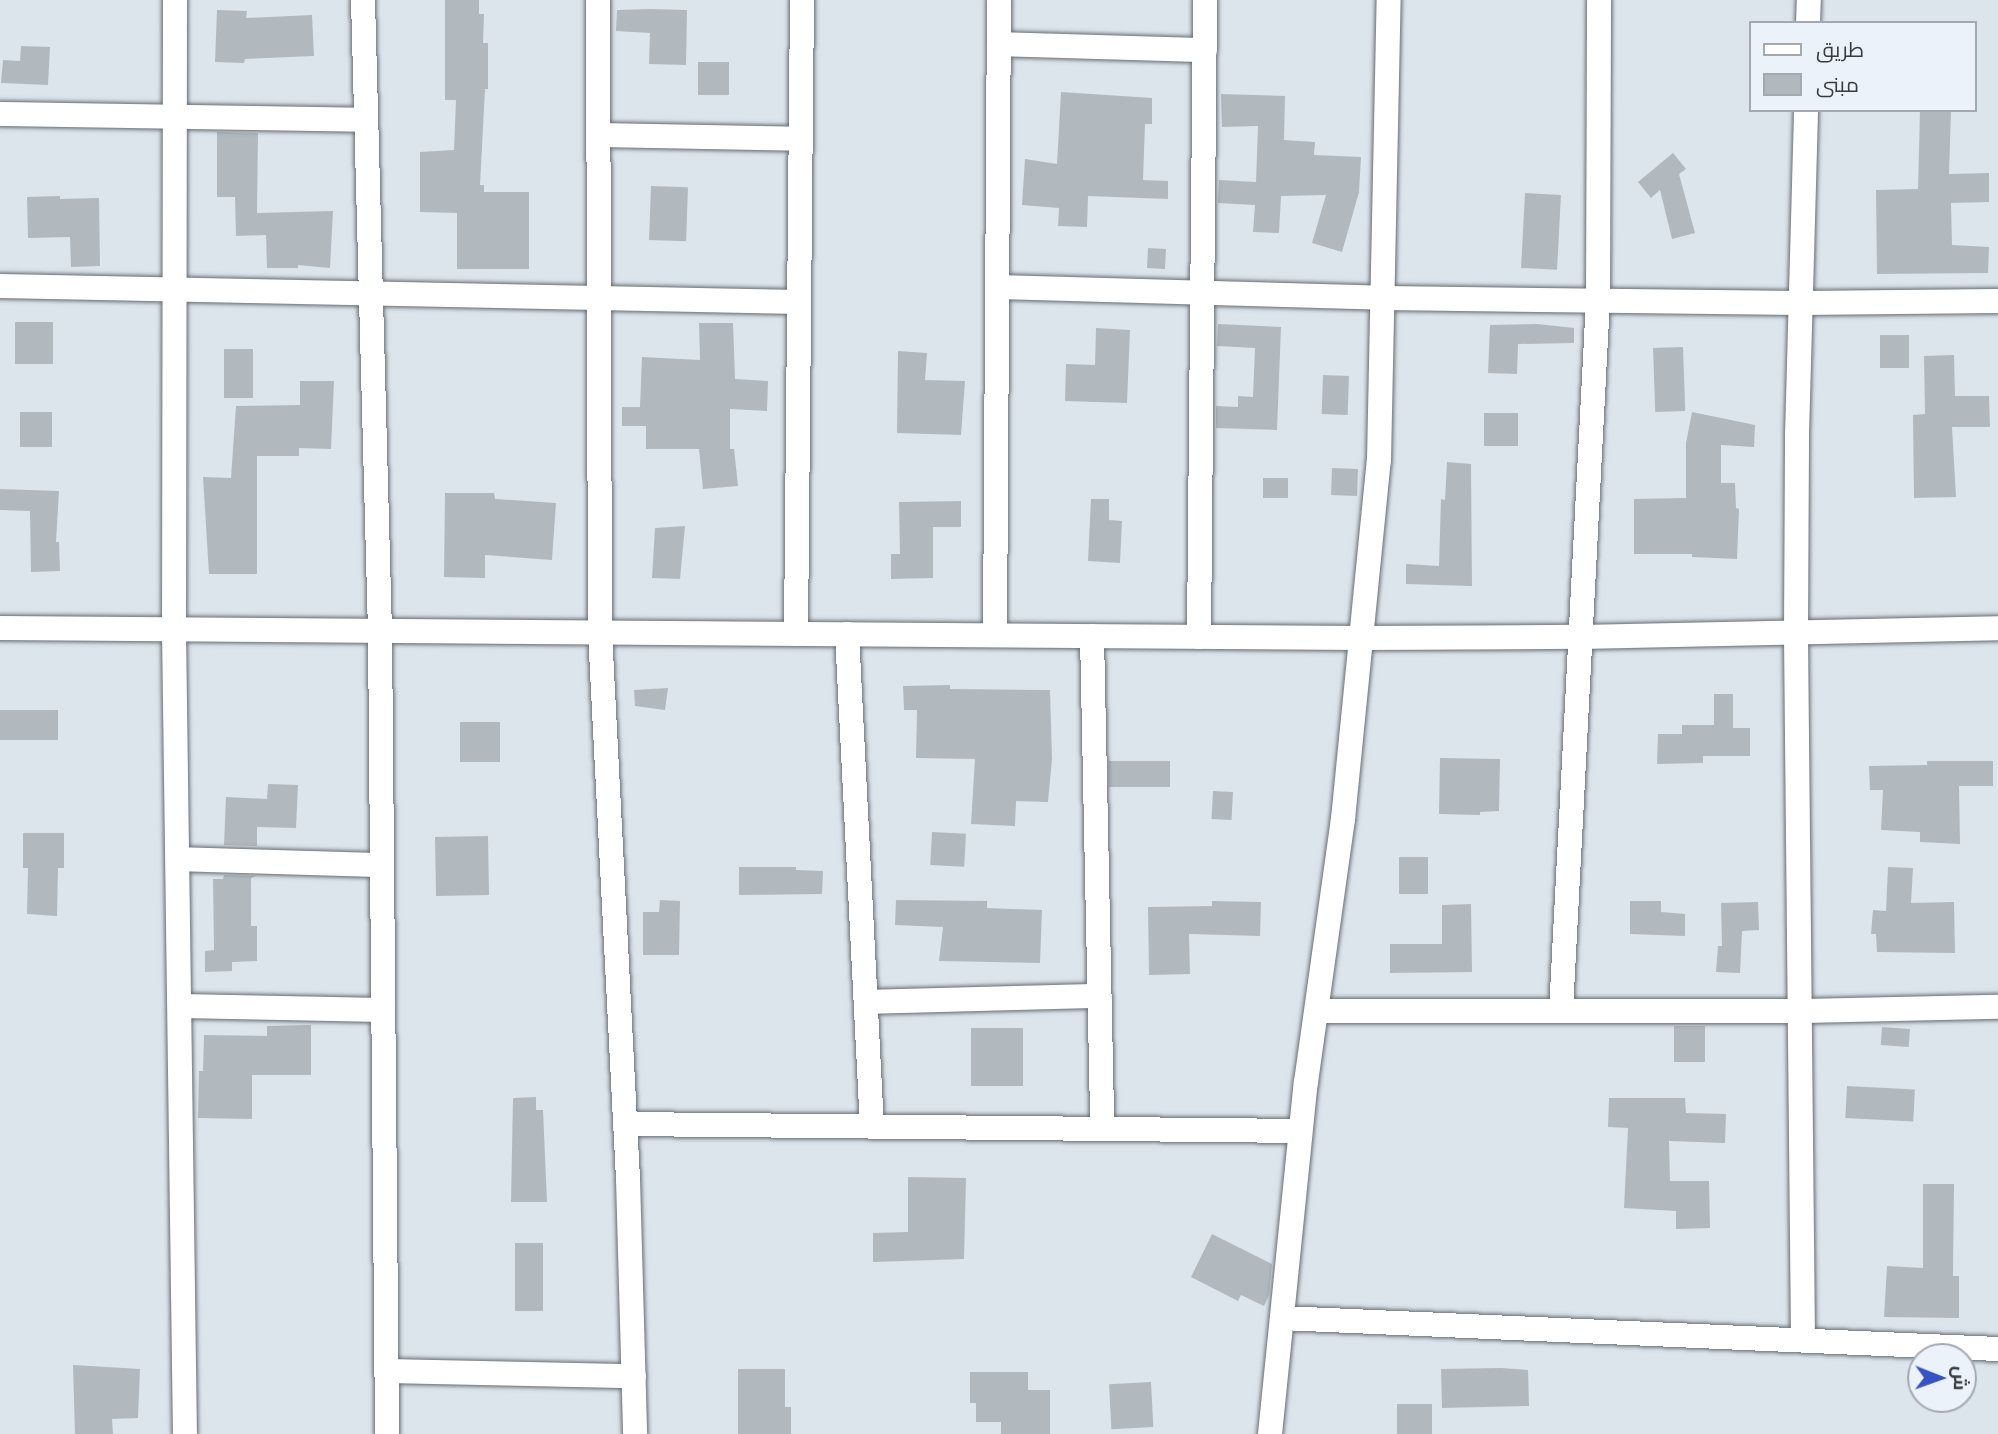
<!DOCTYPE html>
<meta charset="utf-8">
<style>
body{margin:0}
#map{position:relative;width:1998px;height:1434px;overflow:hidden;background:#dde5ec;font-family:Raleway,Cairo,sans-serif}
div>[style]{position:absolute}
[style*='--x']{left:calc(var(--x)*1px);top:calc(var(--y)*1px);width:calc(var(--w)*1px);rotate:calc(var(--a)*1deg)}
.building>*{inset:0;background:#b1b9bf;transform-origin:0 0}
.roads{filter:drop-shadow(0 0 2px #666d73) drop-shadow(0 0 2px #666d73)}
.minor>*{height:24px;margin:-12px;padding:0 12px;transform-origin:12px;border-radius:12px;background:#fff}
span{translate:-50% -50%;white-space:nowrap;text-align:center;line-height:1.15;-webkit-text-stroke:7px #ebf2f9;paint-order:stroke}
.legend{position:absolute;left:1749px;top:21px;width:228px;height:91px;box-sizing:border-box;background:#ebf2f9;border:2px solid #a4a9af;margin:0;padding:9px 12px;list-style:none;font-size:21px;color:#393c3f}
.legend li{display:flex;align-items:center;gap:14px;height:35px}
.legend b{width:35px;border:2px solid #a4a9af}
.north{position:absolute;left:1907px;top:1343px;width:70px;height:70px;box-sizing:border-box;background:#ebf2f9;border:2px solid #a4a9af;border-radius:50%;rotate:91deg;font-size:19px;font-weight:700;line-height:28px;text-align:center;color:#393c3f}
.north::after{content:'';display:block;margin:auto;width:24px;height:32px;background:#3752c4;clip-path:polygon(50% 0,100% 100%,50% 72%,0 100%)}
</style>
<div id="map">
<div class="building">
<div style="clip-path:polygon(445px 0,479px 0,479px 14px,484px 14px,483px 43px,488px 43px,488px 89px,485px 89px,480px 185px,484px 185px,484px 192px,529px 192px,529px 269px,457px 269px,457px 213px,420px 212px,420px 152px,454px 150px,456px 100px,445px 100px)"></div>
<div style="clip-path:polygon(650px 9px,687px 10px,686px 65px,649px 64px,650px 33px,616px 31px,617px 10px)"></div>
<div style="clip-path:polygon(217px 10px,247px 11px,246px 18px,312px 15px,314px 56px,245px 59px,244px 63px,215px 62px)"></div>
<div style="clip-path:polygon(21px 46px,50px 47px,48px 85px,1px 83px,3px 60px,20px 61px)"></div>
<div style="left:698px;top:62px;width:31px;height:33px"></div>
<div style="clip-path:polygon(1061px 92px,1152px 98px,1152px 124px,1145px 124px,1143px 180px,1168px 181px,1168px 199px,1088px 196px,1087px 227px,1058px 226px,1059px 208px,1022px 205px,1025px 159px,1057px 164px)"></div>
<div style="clip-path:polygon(1221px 94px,1285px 96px,1284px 140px,1315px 142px,1314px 155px,1361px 157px,1359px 192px,1342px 252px,1312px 243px,1326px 195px,1281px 196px,1279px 233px,1253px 232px,1255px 205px,1218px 203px,1219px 180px,1256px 182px,1258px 126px,1222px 127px)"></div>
<div style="clip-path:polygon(1920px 110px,1951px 110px,1949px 174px,1989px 173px,1989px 202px,1951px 203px,1952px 245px,1989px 247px,1988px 273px,1877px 274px,1876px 190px,1918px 189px)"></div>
<div style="clip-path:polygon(217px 132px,258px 133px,257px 213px,333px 211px,330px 268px,298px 265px,298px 268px,267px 268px,266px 235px,236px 236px,235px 197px,217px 197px)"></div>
<div style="clip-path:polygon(1673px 153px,1686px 169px,1679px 174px,1695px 233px,1672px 239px,1660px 190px,1651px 198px,1638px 182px)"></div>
<div style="left:651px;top:186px;width:37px;height:54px;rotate:2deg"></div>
<div style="left:1525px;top:193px;width:36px;height:75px;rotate:3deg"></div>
<div style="clip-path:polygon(60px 196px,60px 199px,99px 198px,100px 266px,71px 267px,70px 237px,28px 238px,27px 197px)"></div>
<div style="left:1148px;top:248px;width:18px;height:20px;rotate:3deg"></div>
<div style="left:15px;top:322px;width:38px;height:42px"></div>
<div style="clip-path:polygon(699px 323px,733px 323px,735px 379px,768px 381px,767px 411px,730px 409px,730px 449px,734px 449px,738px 486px,703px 489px,699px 449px,646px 449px,646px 426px,622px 426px,622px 407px,640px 407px,642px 357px,700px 360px)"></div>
<div style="clip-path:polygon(1218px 324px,1281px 327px,1277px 430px,1216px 428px,1216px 406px,1238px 407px,1238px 396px,1253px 397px,1255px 348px,1217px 346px)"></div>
<div style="clip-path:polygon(1537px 324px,1574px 328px,1574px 343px,1518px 344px,1517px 374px,1488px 373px,1490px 325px)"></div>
<div style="clip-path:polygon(1096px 328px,1130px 330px,1127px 403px,1065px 401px,1066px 364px,1095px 365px)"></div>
<div style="left:1909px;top:335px;width:33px;height:29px;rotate:90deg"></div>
<div style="left:1683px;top:347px;width:64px;height:30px;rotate:88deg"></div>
<div style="left:224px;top:349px;width:29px;height:49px"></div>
<div style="clip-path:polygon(898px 351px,927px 353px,925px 380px,965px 381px,961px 435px,897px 433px)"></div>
<div style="clip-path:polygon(1954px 355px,1955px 396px,1989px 396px,1990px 427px,1952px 427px,1956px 497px,1914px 498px,1913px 415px,1925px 414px,1924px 356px)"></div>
<div style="left:1323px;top:375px;width:26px;height:39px;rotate:2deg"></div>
<div style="clip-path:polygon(300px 381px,334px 381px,331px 449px,299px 448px,299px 456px,257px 456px,257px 574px,209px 574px,203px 477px,231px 478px,236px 406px,300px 405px)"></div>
<div style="left:20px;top:412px;width:32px;height:35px"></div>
<div style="clip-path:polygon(1692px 412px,1755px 425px,1754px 447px,1721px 445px,1721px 483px,1735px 483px,1736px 508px,1739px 509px,1737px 559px,1692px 557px,1692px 554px,1634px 554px,1634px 499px,1686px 498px,1686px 443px)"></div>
<div style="left:1518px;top:413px;width:33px;height:34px;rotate:90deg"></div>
<div style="clip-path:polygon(1447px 462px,1471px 464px,1472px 586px,1406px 584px,1406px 564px,1439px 566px,1441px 499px,1445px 500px)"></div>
<div style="left:1332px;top:468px;width:26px;height:27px;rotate:2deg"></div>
<div style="left:1263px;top:478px;width:25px;height:20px"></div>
<div style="clip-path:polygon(0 489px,59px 491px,56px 542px,59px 542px,60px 571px,31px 572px,30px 511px,0 510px)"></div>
<div style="clip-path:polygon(445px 493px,494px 493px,495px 499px,556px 503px,552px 560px,485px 555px,485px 578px,444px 577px)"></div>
<div style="clip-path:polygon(1091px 499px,1109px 499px,1109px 520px,1122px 521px,1120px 563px,1088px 561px)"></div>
<div style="clip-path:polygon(961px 501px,961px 527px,933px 527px,933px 578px,891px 579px,891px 554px,900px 554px,899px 502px)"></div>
<div style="clip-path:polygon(685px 526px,680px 579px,652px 578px,655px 528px)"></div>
<div style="clip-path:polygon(950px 685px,950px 689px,1050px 690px,1052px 759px,1048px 802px,1016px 801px,1015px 826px,971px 824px,975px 759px,916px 758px,917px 710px,904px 710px,903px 686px)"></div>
<div style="clip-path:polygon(668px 688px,665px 710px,635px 706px,634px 690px)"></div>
<div style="clip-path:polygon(1714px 694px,1733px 694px,1733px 728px,1750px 728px,1750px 756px,1703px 756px,1703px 763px,1657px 764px,1658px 734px,1682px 734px,1682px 725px,1714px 725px)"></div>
<div style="left:0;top:710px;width:58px;height:30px"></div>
<div style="left:460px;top:722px;width:40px;height:40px"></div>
<div style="clip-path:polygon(1440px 758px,1500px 759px,1499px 811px,1480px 812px,1480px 815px,1439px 814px)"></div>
<div style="left:1109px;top:761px;width:61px;height:26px"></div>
<div style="clip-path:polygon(1927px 761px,1993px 761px,1993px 786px,1959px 786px,1960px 844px,1920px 842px,1920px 832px,1881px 830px,1883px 790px,1870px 790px,1869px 766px,1927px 765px)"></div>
<div style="clip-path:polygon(268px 784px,298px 785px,296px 828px,257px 827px,257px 846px,224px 845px,226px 797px,267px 799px)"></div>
<div style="left:1213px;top:791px;width:20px;height:28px;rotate:3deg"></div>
<div style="left:932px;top:832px;width:34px;height:33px;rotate:3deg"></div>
<div style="clip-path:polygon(23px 833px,64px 833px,64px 868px,58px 868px,57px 916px,27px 914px,28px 868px,23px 868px)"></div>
<div style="left:488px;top:836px;width:59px;height:53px;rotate:89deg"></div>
<div style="left:1399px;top:857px;width:29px;height:37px"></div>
<div style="clip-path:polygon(739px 867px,796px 867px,796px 870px,823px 871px,822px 894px,739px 895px)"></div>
<div style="clip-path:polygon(1888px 867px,1913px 868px,1911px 903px,1954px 902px,1955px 953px,1877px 952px,1876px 934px,1871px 934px,1873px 910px,1886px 911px)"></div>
<div style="clip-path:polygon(224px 875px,256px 876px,251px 878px,251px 926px,257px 926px,257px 961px,232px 962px,232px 971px,205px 972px,205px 951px,214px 950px,213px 879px,223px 879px)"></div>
<div style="clip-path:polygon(660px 900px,680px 901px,679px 955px,643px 955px,643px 912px,659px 912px)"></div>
<div style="clip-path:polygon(896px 900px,987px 901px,987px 908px,1042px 910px,1040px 963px,939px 961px,943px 927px,895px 925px)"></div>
<div style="clip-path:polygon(1212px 901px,1261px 902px,1260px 936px,1189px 934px,1190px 974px,1149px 975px,1148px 907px,1212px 906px)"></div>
<div style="clip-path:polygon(1630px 901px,1661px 901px,1661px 912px,1685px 914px,1685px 936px,1630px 934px)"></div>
<div style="clip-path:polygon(1758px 902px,1759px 930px,1742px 931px,1740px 973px,1716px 972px,1718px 946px,1722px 946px,1721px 903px)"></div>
<div style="clip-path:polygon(1471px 904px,1472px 972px,1390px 973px,1390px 944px,1442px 944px,1442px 905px)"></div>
<div style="clip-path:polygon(311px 1025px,311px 1075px,252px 1075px,252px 1119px,198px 1118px,199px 1071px,203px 1071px,204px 1035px,267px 1036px,267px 1026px)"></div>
<div style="left:1674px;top:1026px;width:31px;height:36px"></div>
<div style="left:1882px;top:1027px;width:28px;height:18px;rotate:4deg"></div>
<div style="left:971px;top:1028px;width:52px;height:58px"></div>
<div style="left:1847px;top:1086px;width:68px;height:32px;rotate:3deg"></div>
<div style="clip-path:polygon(536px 1097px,536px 1110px,543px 1110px,547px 1202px,511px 1202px,513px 1098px)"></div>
<div style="clip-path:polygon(1609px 1098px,1685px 1098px,1686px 1113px,1726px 1114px,1725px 1143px,1669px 1141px,1670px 1181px,1709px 1181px,1710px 1228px,1676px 1229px,1676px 1211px,1624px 1208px,1628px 1128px,1608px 1127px)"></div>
<div style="clip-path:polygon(908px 1177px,966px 1178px,964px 1259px,873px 1262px,873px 1233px,908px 1232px)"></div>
<div style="clip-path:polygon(1923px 1184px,1954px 1184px,1953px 1276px,1959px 1276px,1959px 1318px,1884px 1317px,1887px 1266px,1923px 1268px)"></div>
<div style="clip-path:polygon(1212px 1234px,1272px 1264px,1269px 1295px,1264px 1306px,1241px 1295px,1238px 1301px,1191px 1277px)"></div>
<div style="left:515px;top:1243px;width:28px;height:68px"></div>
<div style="clip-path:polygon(73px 1365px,140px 1369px,138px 1418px,112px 1419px,113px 1434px,75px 1434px)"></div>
<div style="clip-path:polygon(1501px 1368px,1528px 1370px,1529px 1406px,1442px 1408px,1441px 1369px)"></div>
<div style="clip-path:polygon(738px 1369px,785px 1369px,785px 1407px,791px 1407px,791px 1434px,738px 1434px)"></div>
<div style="clip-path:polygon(970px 1372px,1028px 1372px,1028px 1390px,1050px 1390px,1050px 1434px,1001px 1434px,1001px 1422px,976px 1422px,976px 1403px,970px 1403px)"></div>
<div style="left:1151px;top:1382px;width:45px;height:42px;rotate:87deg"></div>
<div style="left:1397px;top:1404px;width:35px;height:30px"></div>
</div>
<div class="roads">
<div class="minor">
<div style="--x:175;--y:0;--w:630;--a:90.09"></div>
<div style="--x:174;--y:630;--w:804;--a:89.22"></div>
<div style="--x:363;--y:0;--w:631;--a:88.46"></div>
<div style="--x:380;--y:631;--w:803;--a:89.5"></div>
<div style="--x:598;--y:0;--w:632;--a:89.82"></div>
<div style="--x:600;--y:632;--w:548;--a:87.07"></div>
<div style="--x:628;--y:1179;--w:255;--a:88.4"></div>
<div style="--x:1808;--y:23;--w:23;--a:-88"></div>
<div style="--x:999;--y:44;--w:206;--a:1.7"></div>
<div style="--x:0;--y:114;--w:366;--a:0.9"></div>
<div style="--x:598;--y:135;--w:202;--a:1.1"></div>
<div style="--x:0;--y:286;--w:799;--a:1.15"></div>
<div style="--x:997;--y:287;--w:386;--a:1.6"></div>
<div style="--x:1383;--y:298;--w:418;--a:0.7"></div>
<div style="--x:1801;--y:303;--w:197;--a:-0.6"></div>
<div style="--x:0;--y:628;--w:1361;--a:0.42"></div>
<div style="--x:1361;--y:638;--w:219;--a:-0.3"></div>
<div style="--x:1580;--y:637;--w:418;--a:-1.2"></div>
<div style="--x:796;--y:634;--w:634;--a:-89.46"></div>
<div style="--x:847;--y:634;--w:493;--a:87.1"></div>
<div style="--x:995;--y:635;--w:635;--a:-89.64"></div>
<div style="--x:1092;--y:636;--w:493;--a:88.8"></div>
<div style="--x:1199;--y:637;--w:637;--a:-89.46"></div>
<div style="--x:178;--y:859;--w:204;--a:1.7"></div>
<div style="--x:866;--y:1002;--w:233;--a:-1.5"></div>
<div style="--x:180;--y:1006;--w:203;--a:1.1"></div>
<div style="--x:1317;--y:1011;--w:483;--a:0"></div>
<div style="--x:1800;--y:1011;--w:198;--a:-1.2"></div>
<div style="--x:1561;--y:1011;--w:712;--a:-87.02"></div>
<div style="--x:1598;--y:300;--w:300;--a:-89.8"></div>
<div style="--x:625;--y:1124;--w:675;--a:0.59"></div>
<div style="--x:1282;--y:1318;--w:717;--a:2.48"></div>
<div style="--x:1803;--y:1340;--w:707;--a:-90.57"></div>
<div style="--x:1796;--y:633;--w:198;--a:-89.7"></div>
<div style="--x:1797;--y:435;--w:325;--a:-88.4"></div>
<div style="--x:387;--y:1371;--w:247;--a:1.2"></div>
<div style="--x:1270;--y:1434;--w:354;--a:-84.2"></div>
<div style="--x:1306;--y:1082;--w:266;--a:-82"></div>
<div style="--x:1343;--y:819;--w:361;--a:-84.3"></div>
<div style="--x:1379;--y:460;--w:460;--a:-88.8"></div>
</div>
</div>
<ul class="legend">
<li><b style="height:9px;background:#fff"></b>طريق</li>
<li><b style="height:19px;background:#b1b9bf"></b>مبنى</li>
</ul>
<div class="north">ش</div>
</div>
